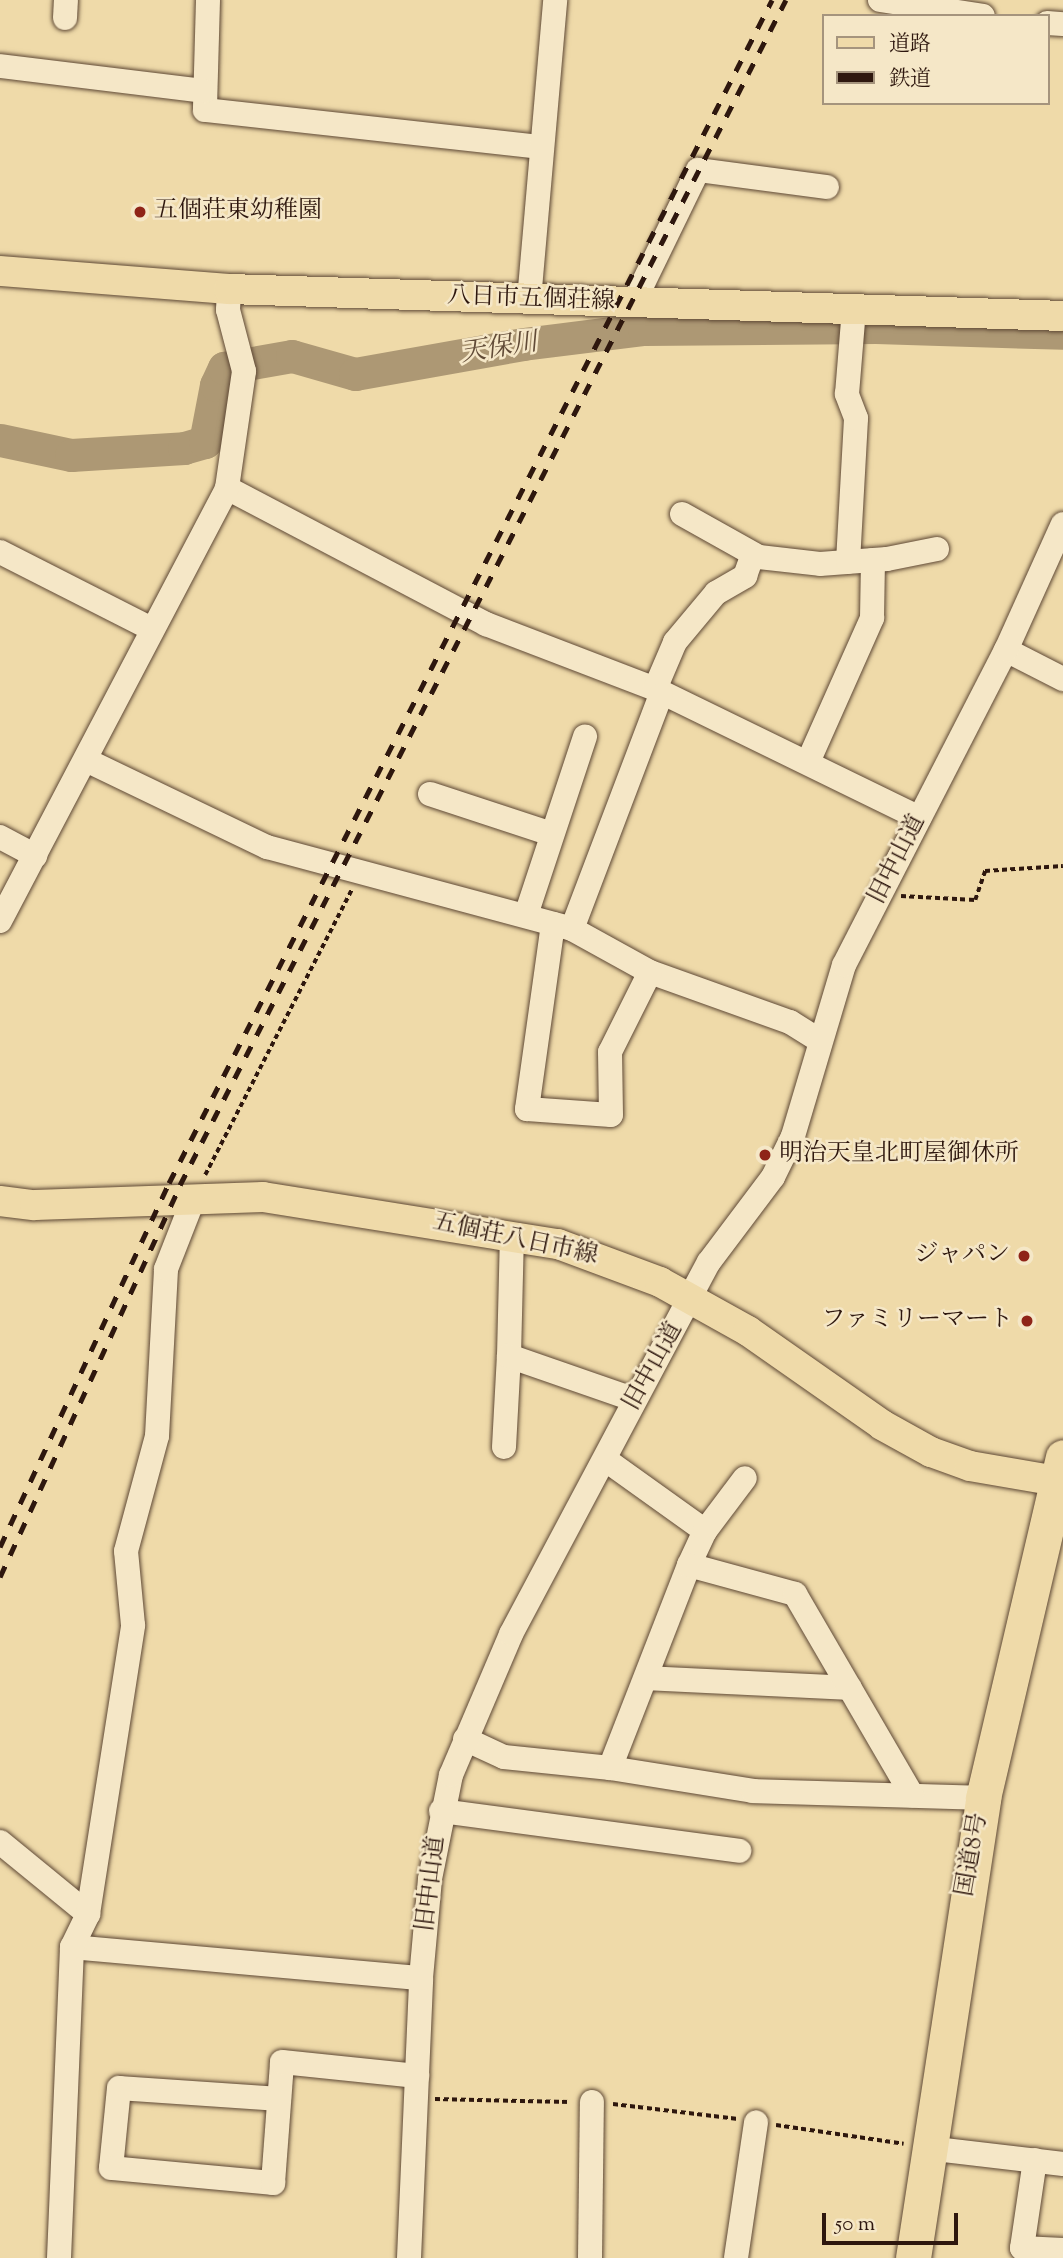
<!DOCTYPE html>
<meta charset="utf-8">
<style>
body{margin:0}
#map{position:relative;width:1063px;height:2258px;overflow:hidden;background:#efdaa9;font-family:"Sorts Mill Goudy","Noto Serif JP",serif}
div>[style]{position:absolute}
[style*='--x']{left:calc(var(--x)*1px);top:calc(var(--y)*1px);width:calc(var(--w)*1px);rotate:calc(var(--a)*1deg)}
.river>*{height:33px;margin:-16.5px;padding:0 16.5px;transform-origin:16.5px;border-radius:16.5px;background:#ad9874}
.path>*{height:3.5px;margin-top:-1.75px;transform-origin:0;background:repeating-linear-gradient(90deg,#2e170e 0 5px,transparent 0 8.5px)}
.roads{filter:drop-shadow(0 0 2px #5e4835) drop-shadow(0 0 2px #5e4835)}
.minor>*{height:24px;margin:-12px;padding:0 12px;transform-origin:12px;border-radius:12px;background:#f5e7c7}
.major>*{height:30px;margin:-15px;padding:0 15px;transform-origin:15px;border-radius:15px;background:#efdaa9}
.highway>*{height:35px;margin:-17.5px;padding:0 17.5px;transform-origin:17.5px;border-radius:17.5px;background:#efdaa9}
.rail>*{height:5px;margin-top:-2.5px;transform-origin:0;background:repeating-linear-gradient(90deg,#2e170e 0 12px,transparent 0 24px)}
.dots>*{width:19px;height:19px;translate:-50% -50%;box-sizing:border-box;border:4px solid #f5e7c7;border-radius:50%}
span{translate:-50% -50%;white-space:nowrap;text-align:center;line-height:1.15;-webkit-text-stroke:5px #f5e7c7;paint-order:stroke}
.poi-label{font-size:24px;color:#2e170e}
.left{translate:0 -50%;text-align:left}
.right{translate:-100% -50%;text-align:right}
.street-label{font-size:24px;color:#2e170e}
.water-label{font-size:26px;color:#614b37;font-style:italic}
.legend{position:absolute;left:822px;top:14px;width:228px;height:91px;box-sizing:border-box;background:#f5e7c7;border:2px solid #a5947d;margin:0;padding:9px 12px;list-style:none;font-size:21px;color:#2e170e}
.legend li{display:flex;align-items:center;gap:14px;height:35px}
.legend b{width:35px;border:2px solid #a5947d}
.scale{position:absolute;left:822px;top:2213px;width:136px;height:32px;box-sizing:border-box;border:4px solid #2e170e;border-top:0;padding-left:9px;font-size:21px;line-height:24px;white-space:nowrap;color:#2e170e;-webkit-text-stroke:5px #f5e7c7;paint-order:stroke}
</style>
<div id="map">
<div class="river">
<div style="--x:0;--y:440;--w:73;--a:11.9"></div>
<div style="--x:71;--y:455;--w:113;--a:-3.5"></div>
<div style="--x:184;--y:448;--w:22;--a:-16"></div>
<div style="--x:205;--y:442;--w:58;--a:-79.1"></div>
<div style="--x:216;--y:385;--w:19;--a:-65"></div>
<div style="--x:224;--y:368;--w:69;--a:-10"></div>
<div style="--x:292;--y:356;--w:66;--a:15.9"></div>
<div style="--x:355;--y:374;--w:171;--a:-10.1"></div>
<div style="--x:523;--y:344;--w:122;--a:-7.1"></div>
<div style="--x:644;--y:329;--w:232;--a:-0.5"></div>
<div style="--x:876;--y:327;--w:187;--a:1.8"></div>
</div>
<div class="path">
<div style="--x:901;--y:896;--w:74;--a:3.1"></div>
<div style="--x:975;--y:900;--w:31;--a:-71"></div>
<div style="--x:985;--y:871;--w:78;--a:-3.7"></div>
<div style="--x:205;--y:1175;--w:322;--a:-62.8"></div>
<div style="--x:435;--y:2099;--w:136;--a:1.3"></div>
<div style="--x:613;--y:2104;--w:126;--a:6.8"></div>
<div style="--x:776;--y:2125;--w:129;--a:8.4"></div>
</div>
<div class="roads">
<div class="minor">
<div style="--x:208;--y:0;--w:110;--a:91.6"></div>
<div style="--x:205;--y:110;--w:338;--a:6.3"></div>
<div style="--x:880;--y:0;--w:104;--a:8.8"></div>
<div style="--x:65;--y:18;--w:18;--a:-87"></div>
<div style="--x:1047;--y:23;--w:16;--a:4"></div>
<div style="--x:0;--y:66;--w:205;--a:7"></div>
<div style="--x:529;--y:300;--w:301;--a:-85"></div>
<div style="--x:633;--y:304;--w:149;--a:-64.1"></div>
<div style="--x:698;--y:170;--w:130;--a:7.5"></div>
<div style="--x:227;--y:488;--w:293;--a:27.7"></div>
<div style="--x:486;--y:624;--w:181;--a:21"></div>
<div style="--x:655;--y:689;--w:294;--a:26"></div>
<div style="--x:682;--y:514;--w:88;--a:29.2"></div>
<div style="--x:759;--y:557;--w:61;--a:6.5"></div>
<div style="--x:820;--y:564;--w:67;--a:-4.3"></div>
<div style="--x:887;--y:559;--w:51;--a:-11.3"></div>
<div style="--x:0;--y:552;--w:170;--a:26.9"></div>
<div style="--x:848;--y:562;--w:144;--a:-86.8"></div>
<div style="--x:856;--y:418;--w:26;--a:-111"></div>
<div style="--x:847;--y:394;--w:85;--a:-85.3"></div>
<div style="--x:1006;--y:650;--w:64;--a:27"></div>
<div style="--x:655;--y:689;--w:51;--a:-66.9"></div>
<div style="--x:675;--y:642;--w:64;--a:-50.1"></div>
<div style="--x:716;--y:593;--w:34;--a:-30"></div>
<div style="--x:745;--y:576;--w:23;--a:-70"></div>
<div style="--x:88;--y:761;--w:199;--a:25.7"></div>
<div style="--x:267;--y:847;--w:316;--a:15"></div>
<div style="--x:572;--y:929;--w:89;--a:28.9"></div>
<div style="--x:650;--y:972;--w:149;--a:19.7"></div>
<div style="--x:790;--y:1022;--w:36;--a:32"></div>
<div style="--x:808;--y:762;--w:158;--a:-66"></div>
<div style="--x:872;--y:618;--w:58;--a:-89"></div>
<div style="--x:430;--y:794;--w:128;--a:18.2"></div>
<div style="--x:0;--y:837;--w:40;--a:28"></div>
<div style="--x:526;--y:915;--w:188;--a:-71.7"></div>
<div style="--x:0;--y:921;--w:489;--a:-62.3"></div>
<div style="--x:227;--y:488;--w:118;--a:-81.7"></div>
<div style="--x:244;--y:371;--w:63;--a:-104.7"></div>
<div style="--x:228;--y:310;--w:21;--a:-87"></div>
<div style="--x:553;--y:924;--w:187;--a:98"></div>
<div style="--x:527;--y:1109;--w:84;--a:4.1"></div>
<div style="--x:611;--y:1115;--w:63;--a:-90.9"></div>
<div style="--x:610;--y:1052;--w:89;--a:-63.4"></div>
<div style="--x:572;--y:929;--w:250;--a:-69.2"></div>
<div style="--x:509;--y:1356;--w:121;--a:-88.6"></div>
<div style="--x:504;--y:1447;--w:91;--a:-86.9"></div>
<div style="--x:509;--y:1356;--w:133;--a:19.2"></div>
<div style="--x:606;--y:1460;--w:122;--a:35.6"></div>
<div style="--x:689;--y:1565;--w:38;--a:-65"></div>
<div style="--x:705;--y:1531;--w:66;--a:-53"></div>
<div style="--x:646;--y:1678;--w:204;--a:2.8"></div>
<div style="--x:465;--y:1739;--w:43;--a:24.8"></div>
<div style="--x:504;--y:1757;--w:107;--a:5.9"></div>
<div style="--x:610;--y:1768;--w:145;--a:9.1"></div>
<div style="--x:753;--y:1791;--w:230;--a:1.7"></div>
<div style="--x:610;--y:1768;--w:218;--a:-68.7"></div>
<div style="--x:689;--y:1565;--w:110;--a:15.3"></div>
<div style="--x:795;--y:1594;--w:233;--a:59.8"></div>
<div style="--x:441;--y:1811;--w:301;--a:7.6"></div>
<div style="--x:0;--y:1842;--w:114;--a:39.3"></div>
<div style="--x:72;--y:1947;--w:350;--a:5.1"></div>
<div style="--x:279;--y:2099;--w:160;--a:-176.1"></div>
<div style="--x:119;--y:2088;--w:80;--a:95.7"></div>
<div style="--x:111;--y:2168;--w:163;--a:5.3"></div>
<div style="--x:273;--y:2183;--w:121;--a:-85.7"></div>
<div style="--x:282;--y:2062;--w:136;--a:5.9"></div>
<div style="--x:927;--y:2148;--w:137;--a:6.7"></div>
<div style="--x:1035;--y:2160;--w:89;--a:98.4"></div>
<div style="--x:1022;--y:2248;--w:41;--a:2.8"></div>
<div style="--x:59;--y:2258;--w:311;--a:-87.6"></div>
<div style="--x:72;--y:1947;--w:37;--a:-64"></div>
<div style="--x:88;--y:1914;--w:292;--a:-81.1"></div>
<div style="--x:133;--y:1625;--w:74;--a:-95.4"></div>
<div style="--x:126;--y:1551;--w:119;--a:-74.9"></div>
<div style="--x:157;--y:1436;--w:167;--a:-86.9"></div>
<div style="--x:166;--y:1269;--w:74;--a:-68.6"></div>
<div style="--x:409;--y:2258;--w:280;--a:-87.5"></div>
<div style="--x:421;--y:1978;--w:99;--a:-84.8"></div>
<div style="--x:430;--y:1879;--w:106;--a:-78.6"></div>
<div style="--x:451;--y:1775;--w:153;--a:-66.9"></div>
<div style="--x:511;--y:1634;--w:421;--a:-62"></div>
<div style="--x:709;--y:1262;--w:106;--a:-53"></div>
<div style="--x:773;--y:1177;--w:46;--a:-64"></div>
<div style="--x:793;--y:1136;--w:178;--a:-73.4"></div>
<div style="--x:844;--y:965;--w:354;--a:-62.8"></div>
<div style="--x:1006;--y:650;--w:138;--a:-65.7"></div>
<div style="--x:590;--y:2258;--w:156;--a:-89.3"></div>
<div style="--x:736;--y:2258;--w:137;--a:-81.6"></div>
</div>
<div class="major">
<div style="--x:0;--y:271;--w:230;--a:4.5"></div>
<div style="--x:229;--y:289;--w:834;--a:1.85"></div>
<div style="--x:0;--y:1201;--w:35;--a:7"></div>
<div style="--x:35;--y:1205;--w:228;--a:-2"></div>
<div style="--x:263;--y:1197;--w:299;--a:9.1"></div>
<div style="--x:558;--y:1244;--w:109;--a:20.4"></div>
<div style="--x:660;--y:1282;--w:101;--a:29.1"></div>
<div style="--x:748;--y:1331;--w:164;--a:35"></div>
<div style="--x:882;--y:1425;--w:56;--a:28.9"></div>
<div style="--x:931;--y:1452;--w:41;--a:19.7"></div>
<div style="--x:970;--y:1466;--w:88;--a:9.8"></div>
</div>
<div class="highway">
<div style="--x:913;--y:2258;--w:465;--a:-81.3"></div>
<div style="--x:983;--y:1798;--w:350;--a:-76.8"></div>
</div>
</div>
<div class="rail">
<div style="--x:0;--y:1547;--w:401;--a:-65.1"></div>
<div style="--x:169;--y:1183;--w:1328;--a:-62.99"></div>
<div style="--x:0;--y:1577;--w:431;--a:-65.3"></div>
<div style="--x:180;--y:1185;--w:1331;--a:-62.92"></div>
</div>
<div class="dots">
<div style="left:140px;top:212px;background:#8f2418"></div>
<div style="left:765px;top:1155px;background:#8f2418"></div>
<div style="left:1024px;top:1256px;background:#8f2418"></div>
<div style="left:1027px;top:1321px;background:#8f2418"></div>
</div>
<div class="poi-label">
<span class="left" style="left:154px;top:212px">五個荘東幼稚園</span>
<span class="left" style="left:779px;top:1155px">明治天皇北町屋御休所</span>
<span class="right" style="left:1010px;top:1256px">ジャパン</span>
<span class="right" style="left:1013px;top:1321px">ファミリーマート</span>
</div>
<div class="street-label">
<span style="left:531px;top:300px;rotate:2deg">八日市五個荘線</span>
<span style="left:898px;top:860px;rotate:-63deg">旧中山道</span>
<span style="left:515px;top:1240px;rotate:12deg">五個荘八日市線</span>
<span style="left:654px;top:1367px;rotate:-61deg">旧中山道</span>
<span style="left:973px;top:1855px;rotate:-80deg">国道8号</span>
<span style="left:432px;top:1884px;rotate:-83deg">旧中山道</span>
</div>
<div class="water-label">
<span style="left:499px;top:349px;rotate:-9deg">天保川</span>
</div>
<ul class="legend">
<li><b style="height:9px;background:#efdaa9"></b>道路</li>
<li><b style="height:9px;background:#2e170e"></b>鉄道</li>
</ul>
<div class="scale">50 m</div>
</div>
